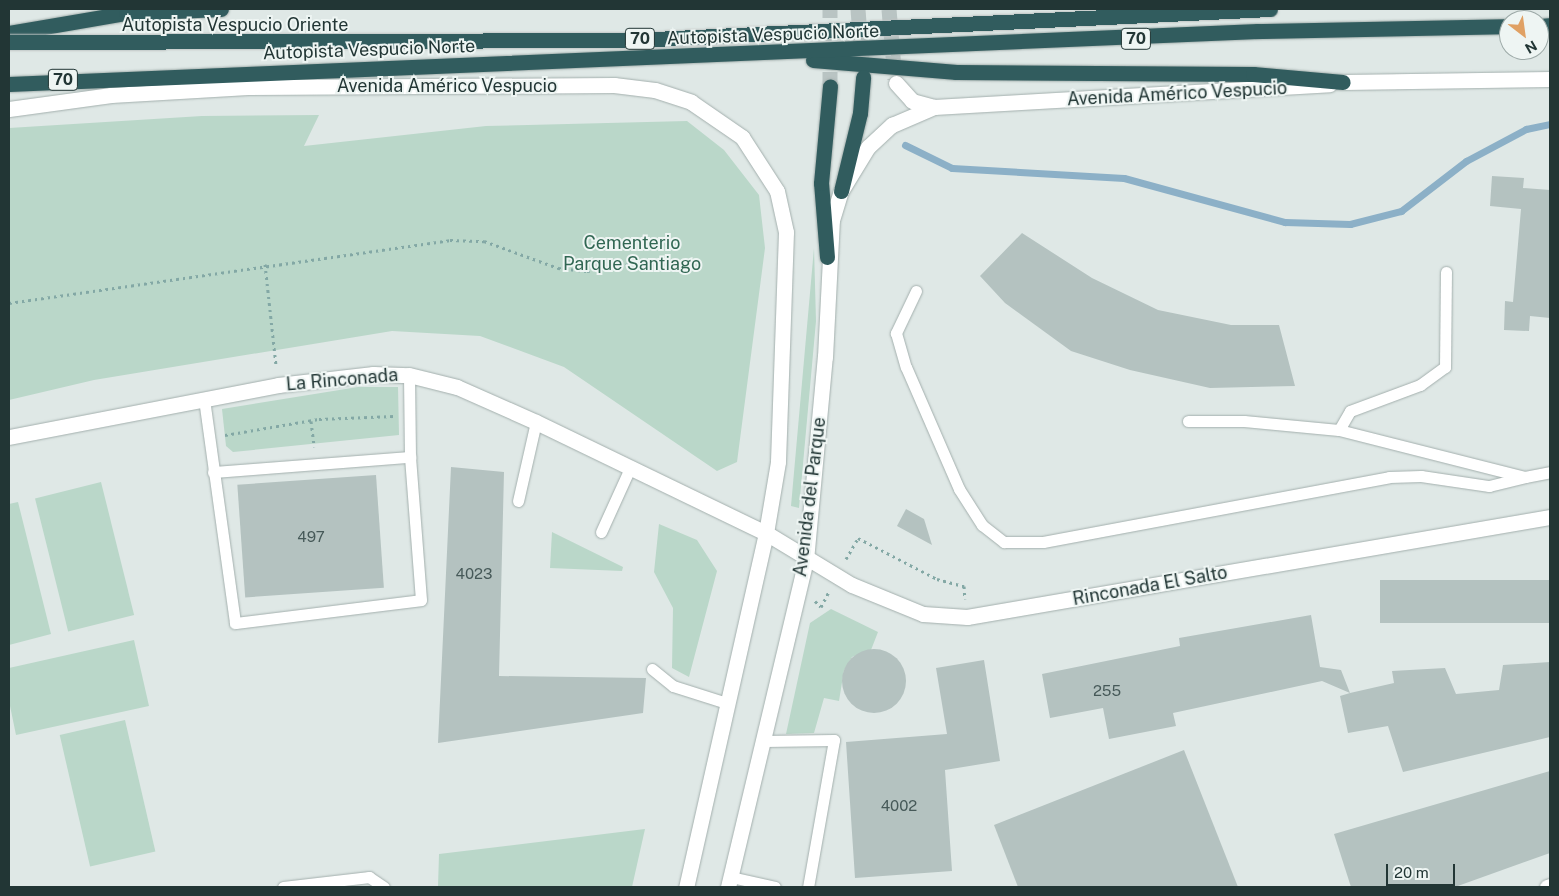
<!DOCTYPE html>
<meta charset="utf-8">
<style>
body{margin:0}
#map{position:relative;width:1559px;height:896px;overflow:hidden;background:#dfe8e6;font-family:"Public Sans",sans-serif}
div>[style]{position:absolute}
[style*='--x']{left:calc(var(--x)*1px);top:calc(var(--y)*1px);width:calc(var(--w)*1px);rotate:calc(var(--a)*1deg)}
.green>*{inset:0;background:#bad7c9;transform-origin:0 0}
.stream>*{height:7px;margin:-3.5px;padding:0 3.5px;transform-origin:3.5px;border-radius:3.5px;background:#8cb0c7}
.building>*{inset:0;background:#b4c2c0;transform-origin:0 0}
.round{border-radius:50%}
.secondary-tunnel>*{height:15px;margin-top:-7.5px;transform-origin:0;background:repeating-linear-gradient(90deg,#b9c4c3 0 15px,transparent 0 23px)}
.motorway-tunnel>*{height:15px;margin-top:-7.5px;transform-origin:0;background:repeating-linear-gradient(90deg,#b9c4c3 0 15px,transparent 0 23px)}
.path>*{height:3px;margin-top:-1.5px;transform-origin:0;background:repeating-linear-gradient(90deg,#83a8a5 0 2.5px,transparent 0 6.5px)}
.roads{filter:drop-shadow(0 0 1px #a3afad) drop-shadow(0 0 1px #a3afad)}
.service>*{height:11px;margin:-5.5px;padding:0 5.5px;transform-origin:5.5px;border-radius:5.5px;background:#fff}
.minor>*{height:15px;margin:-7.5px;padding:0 7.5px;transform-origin:7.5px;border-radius:7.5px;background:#fff}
.tertiary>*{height:15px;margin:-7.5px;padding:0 7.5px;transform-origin:7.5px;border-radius:7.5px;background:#fff}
.secondary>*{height:15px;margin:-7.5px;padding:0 7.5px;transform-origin:7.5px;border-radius:7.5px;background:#fff}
.motorway>*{height:15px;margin:-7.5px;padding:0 7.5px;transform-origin:7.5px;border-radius:7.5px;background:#315c5e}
.bridges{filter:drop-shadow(0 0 1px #bdc3c2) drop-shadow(0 0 1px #bdc3c2)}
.motorway-bridge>*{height:15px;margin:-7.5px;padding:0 7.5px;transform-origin:7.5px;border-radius:7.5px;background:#315c5e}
span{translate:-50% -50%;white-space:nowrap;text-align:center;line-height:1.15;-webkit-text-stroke:4px #eef5f3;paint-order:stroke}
.number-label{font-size:15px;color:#465958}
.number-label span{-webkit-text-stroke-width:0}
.shield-label span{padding:1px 4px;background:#eef5f3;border:1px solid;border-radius:4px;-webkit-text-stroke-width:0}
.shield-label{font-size:16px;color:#223635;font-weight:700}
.street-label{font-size:18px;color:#223635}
.park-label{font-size:18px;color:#316753}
.frame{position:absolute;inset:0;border:10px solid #223635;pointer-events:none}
.north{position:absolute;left:1499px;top:10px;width:50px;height:50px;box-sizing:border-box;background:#eef5f3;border:1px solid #9ca9a7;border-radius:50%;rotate:150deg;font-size:14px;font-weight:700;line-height:20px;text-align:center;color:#223635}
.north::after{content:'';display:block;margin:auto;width:18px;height:22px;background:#e0a164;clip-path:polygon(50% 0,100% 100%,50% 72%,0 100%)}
.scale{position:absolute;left:1386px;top:864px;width:69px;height:22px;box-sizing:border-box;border:2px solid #223635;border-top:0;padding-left:6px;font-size:15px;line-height:18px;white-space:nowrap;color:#223635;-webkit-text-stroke:4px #eef5f3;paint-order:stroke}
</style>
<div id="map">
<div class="green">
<div style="clip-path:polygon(319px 115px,304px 146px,486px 126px,687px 121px,724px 150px,759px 195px,765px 248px,737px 462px,717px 471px,564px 367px,480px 336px,392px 331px,94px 380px,9px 400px,9px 128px,202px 116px)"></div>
<div style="clip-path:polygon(814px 248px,816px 321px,799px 508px,791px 506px)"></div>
<div style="clip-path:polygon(358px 387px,398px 387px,399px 435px,233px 452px,226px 446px,222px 409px)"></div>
<div style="left:101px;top:482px;width:137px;height:68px;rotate:76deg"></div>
<div style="clip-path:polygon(18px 502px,51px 634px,9px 645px,9px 504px)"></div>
<div style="clip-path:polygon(659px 524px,697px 540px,717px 571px,689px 677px,672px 668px,673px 608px,654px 572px)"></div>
<div style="clip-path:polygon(552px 532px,623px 567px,622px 571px,550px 568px)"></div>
<div style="clip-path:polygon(831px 609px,878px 632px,871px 650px,852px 657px,844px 670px,839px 701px,824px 698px,814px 733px,786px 734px,810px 623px)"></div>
<div style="clip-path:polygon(134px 640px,149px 706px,16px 735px,9px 701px,9px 668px)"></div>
<div style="left:125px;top:720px;width:135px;height:67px;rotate:77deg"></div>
<div style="clip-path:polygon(645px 829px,632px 887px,438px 887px,439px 854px)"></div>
</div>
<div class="stream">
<div style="--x:905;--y:145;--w:52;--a:26.1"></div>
<div style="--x:952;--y:168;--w:172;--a:3.3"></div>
<div style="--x:1124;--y:178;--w:167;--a:15.3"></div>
<div style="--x:1285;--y:222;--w:65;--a:1.8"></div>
<div style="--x:1350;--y:224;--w:53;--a:-14.3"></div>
<div style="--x:1401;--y:211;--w:82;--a:-37.6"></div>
<div style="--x:1466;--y:161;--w:68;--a:-28.1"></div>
<div style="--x:1526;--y:129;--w:25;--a:-12"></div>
</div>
<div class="building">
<div style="clip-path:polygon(1492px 176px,1524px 178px,1523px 188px,1550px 190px,1550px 318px,1530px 316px,1529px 331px,1504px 330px,1505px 301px,1513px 302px,1521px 209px,1490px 206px)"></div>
<div style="clip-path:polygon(1022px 233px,1092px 278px,1158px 310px,1231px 325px,1279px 325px,1295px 386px,1210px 388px,1130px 370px,1071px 351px,1005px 303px,980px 276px)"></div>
<div style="clip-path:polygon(451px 467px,504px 472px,499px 676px,646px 678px,643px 713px,438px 743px)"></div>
<div style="left:376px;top:475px;width:113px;height:139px;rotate:86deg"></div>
<div style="clip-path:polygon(906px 509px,924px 519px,932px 545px,897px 526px)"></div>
<div style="left:1550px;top:580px;width:43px;height:170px;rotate:90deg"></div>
<div style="clip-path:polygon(1311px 615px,1320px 667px,1341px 670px,1350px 693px,1394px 683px,1392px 671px,1445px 668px,1456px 694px,1499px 690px,1503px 665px,1550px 662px,1550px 737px,1403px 772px,1388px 726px,1348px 733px,1340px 696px,1350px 693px,1322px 681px,1173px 713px,1176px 726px,1109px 739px,1103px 708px,1050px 718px,1042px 674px,1180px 646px,1179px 638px)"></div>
<div class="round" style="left:842px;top:649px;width:64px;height:64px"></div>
<div style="clip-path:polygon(984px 660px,1000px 761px,945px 770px,952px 871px,855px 878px,846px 742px,947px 734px,936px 668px)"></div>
<div style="clip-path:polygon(1184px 750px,1238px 887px,1018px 887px,994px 825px)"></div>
<div style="clip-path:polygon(1550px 771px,1550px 853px,1455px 887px,1351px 887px,1334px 834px)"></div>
</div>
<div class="secondary-tunnel">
<div style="--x:889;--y:9;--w:70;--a:85.1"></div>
</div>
<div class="motorway-tunnel">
<div style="--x:858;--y:9;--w:52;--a:85.6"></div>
<div style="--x:830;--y:86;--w:77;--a:-90"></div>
</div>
<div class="path">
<div style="--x:265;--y:264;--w:103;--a:83.8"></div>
<div style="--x:9;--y:303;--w:445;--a:-8.1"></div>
<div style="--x:450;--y:240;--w:34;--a:2"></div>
<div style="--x:484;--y:241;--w:79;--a:20"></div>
<div style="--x:558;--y:268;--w:29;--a:6"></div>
<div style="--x:587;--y:271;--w:45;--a:-9"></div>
<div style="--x:311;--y:421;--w:26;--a:83"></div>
<div style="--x:225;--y:435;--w:95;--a:-9.7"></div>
<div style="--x:319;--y:419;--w:75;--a:-2.3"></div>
<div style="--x:846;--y:559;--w:24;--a:-60"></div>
<div style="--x:858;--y:538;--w:89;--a:27.4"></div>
<div style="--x:937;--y:579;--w:28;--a:15"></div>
<div style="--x:964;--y:586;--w:13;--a:86"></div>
<div style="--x:815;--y:601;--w:8;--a:45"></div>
<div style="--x:821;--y:607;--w:18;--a:-63"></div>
</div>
<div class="roads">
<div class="service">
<div style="--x:916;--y:291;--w:47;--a:115.5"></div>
<div style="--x:896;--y:333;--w:35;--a:74"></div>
<div style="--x:906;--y:367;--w:133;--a:66.5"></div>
<div style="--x:959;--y:489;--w:43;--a:57.4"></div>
<div style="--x:982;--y:525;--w:28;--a:38"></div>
<div style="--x:1004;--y:542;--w:39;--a:0"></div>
<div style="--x:1043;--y:542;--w:352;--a:-10.6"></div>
<div style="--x:1389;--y:477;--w:32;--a:-2"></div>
<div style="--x:1421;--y:476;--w:69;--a:8.4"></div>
<div style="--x:1489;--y:486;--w:37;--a:-14"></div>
<div style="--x:204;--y:399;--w:226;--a:82.1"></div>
<div style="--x:235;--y:623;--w:187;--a:-7"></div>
<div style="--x:421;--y:600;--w:143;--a:-94.4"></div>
<div style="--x:410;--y:457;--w:82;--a:-90.7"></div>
<div style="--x:1188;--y:421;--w:56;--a:0"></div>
<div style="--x:1244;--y:421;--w:95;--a:5.4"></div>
<div style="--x:1339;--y:430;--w:192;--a:14.2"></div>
<div style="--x:1525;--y:477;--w:25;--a:-11"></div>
<div style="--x:1339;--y:430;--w:22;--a:-60"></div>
<div style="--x:1350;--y:411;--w:75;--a:-20.4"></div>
<div style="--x:1420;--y:385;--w:31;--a:-36"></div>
<div style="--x:1445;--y:367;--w:95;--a:-89.4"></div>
<div style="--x:213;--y:472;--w:198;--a:-4.4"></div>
<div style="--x:518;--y:501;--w:81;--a:-77.2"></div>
<div style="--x:601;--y:532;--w:70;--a:-65.6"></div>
<div style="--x:652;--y:669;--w:27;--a:39"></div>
<div style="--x:673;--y:686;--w:57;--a:17.5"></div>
<div style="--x:764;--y:741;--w:70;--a:-0.8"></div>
<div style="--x:834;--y:740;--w:149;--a:100"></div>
<div style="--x:731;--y:877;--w:45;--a:12.8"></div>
<div style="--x:283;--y:887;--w:87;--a:-6.6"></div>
<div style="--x:369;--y:877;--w:18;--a:34"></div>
</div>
<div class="minor">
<div style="--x:9;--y:437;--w:274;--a:-10.9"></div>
<div style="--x:278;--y:385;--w:96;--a:-6.6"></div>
<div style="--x:373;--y:374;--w:36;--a:2"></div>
<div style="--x:409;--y:375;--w:49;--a:14"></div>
<div style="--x:457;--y:387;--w:86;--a:23.9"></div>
<div style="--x:536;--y:422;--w:255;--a:25.8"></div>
<div style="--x:1547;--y:887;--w:3;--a:-18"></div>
</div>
<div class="tertiary">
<div style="--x:9;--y:109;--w:103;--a:-7.8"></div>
<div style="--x:111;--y:95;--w:137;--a:-3.3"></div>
<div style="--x:248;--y:87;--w:366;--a:-0.3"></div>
<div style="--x:614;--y:85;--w:41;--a:7"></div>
<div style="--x:655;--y:90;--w:38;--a:18"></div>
<div style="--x:691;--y:102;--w:62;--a:34.5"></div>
<div style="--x:742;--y:137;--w:64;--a:57.1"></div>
<div style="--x:777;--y:191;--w:42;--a:77.6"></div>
<div style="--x:786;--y:232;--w:230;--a:92"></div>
<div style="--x:778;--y:462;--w:72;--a:99.6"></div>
<div style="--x:766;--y:533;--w:363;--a:102.7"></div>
<div style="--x:766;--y:533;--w:100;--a:31.2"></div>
<div style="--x:852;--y:585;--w:77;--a:22.2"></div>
<div style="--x:923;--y:614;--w:44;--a:3.9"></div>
<div style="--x:967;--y:617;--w:592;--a:-9.73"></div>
<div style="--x:728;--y:887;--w:336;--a:-76.6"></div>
<div style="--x:806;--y:560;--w:204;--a:-84.7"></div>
<div style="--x:825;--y:357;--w:137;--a:-87.1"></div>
<div style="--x:832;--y:220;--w:30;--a:-73"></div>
<div style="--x:841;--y:191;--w:52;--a:-58.5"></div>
<div style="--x:868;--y:147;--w:33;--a:-43"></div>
<div style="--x:892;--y:125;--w:46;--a:-23.2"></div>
<div style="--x:934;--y:107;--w:396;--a:-3.3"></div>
</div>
<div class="secondary">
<div style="--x:1343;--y:82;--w:207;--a:-0.8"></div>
<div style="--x:896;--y:83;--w:24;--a:48"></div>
<div style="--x:912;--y:101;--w:23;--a:15"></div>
</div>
<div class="motorway">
<div style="--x:1539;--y:26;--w:11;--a:-5"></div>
<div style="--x:9;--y:33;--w:119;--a:-9.7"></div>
<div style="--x:126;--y:13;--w:95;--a:-2.4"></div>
<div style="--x:813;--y:60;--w:144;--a:4.8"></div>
<div style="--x:956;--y:72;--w:297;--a:0.4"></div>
<div style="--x:1253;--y:74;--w:90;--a:5.1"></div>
<div style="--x:9;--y:84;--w:1250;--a:-2.43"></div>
<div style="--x:1258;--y:31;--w:251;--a:-1.1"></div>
<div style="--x:841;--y:191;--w:80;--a:-76.3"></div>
<div style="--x:860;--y:113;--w:36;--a:-85"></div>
<div style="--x:827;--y:257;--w:74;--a:-94.6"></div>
<div style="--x:821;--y:183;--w:97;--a:-84.7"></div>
</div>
</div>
<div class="bridges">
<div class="motorway-bridge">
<div style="--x:9;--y:42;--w:625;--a:-0.18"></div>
<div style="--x:634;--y:40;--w:637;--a:-2.79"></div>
</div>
</div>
<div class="number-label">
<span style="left:311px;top:537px">497</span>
<span style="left:474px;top:574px">4023</span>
<span style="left:1107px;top:691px">255</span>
<span style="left:899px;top:806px">4002</span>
</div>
<div class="shield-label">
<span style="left:640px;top:39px">70</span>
<span style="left:1136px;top:39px">70</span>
<span style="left:63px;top:80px">70</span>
</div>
<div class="street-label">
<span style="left:235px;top:25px">Autopista Vespucio Oriente</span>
<span style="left:773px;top:35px;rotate:-2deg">Autopista Vespucio Norte</span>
<span style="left:369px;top:50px;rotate:-2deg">Autopista Vespucio Norte</span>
<span style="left:447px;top:86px">Avenida Américo Vespucio</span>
<span style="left:1177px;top:94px;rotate:-3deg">Avenida Américo Vespucio</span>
<span style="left:342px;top:380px;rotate:-5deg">La Rinconada</span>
<span style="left:810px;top:497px;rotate:-83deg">Avenida del Parque</span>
<span style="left:1150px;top:586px;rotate:-10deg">Rinconada El Salto</span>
</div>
<div class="park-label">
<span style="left:632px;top:254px">Cementerio<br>Parque Santiago</span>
</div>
<div class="frame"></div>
<div class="north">N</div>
<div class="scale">20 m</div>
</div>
